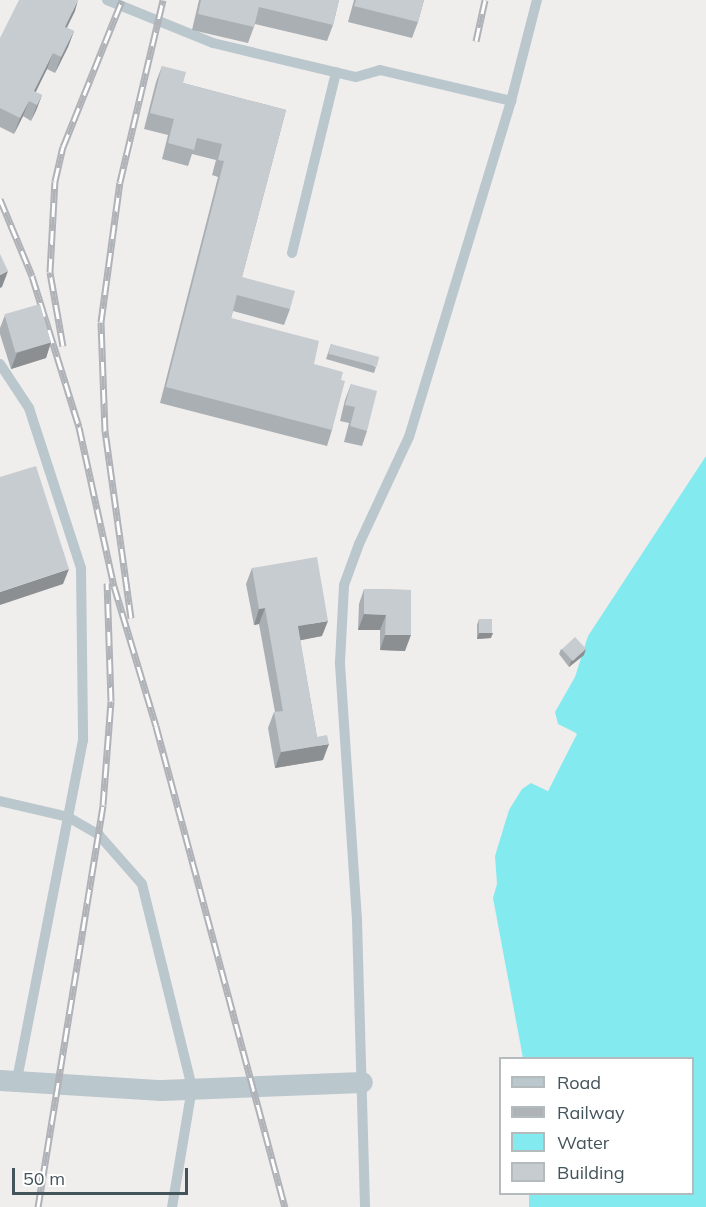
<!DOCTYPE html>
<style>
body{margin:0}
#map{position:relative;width:706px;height:1207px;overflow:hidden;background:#f0eded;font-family:Mulish,sans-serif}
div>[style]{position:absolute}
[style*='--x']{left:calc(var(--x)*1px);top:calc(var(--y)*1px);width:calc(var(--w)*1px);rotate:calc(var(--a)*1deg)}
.water>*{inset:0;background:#83eaef}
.pier>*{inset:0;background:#f0eded}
.lane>*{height:10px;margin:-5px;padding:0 5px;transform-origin:5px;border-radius:5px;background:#bac7cd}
.street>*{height:21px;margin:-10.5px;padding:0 10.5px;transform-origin:10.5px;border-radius:10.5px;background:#bac7cd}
.rail>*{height:7px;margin-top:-3.5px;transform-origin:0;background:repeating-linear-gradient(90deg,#fff 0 14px,#afb3b8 0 28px);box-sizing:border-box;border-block:2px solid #afb3b8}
.wall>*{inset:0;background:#aaafb3}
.shaded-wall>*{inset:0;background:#8b8f92}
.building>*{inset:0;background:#c6ccd0;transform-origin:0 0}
span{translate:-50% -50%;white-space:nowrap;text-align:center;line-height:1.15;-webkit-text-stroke:6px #fff;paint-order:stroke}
.legend{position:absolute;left:499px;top:1057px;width:195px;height:138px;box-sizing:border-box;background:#fff;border:2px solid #b4bbbd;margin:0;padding:8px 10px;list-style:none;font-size:18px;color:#44545b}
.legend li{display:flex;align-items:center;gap:12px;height:30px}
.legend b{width:30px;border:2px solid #b4bbbd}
.scale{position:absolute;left:12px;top:1168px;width:176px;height:27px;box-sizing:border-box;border:3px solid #44545b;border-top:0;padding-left:8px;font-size:18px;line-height:21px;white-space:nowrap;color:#44545b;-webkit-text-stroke:4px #fff;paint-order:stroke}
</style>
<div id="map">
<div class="water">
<div style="clip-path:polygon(706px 456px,706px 1207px,529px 1207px,529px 1194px,692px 1194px,692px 1058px,523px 1058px,493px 898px,497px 884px,495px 856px,509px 810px,522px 789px,531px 783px,548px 791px,576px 733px,558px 724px,555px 712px,575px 677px,588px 636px)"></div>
</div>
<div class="pier">
<div style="clip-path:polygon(555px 723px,577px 734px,548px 791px,528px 781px,547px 787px,573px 735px)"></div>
</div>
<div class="lane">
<div style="--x:107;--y:0;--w:114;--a:22.1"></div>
<div style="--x:213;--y:43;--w:147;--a:13.4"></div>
<div style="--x:356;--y:77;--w:25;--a:-16"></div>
<div style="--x:380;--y:70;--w:135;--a:13.3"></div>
<div style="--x:292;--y:253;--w:186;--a:-76.3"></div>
<div style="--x:0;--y:364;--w:53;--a:56.6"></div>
<div style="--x:29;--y:408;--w:168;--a:72"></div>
<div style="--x:81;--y:568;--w:172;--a:89.3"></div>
<div style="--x:83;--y:740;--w:346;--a:101"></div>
<div style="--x:0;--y:801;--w:70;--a:13.2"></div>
<div style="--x:68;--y:817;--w:36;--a:30"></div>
<div style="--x:99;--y:835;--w:65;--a:48.7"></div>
<div style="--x:142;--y:884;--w:210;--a:76.2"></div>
<div style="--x:192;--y:1088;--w:121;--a:99.5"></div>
<div style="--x:365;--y:1207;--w:287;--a:-91.6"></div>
<div style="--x:357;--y:920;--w:259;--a:-93.8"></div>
<div style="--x:340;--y:662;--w:77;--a:-87"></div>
<div style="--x:344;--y:585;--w:44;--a:-69.9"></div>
<div style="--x:359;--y:544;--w:118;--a:-65"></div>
<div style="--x:409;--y:437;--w:351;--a:-73.1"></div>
<div style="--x:511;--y:101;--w:104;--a:-75.6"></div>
</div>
<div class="street">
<div style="--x:0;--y:1080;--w:161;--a:3.6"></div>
<div style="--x:161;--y:1090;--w:201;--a:-2.3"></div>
</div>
<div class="rail">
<div style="--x:476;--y:41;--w:42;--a:-77.6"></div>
<div style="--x:0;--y:199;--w:83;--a:67.4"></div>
<div style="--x:32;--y:276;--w:158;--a:72.7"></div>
<div style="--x:79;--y:427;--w:163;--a:77.6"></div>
<div style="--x:114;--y:586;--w:146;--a:73.3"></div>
<div style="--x:156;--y:726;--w:498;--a:75"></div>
<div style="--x:63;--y:346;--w:75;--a:-100"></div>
<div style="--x:50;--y:272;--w:91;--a:-86.9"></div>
<div style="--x:55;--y:181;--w:35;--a:-77"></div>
<div style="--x:63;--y:147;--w:158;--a:-68.1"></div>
<div style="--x:131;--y:618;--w:189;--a:-97.9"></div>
<div style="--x:105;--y:431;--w:109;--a:-92.1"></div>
<div style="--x:101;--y:322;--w:141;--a:-82.3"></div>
<div style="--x:120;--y:182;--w:187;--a:-76.7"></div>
<div style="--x:38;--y:1207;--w:407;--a:-80.8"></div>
<div style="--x:103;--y:805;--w:104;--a:-85.6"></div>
<div style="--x:111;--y:701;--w:118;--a:-91.9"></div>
</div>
<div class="wall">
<div style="clip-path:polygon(199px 0,339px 0,333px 25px,327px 41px,255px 24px,248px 43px,192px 30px)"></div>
<div style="clip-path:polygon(354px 0,424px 0,418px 22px,412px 38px,348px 22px)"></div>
<div style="clip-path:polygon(75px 11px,67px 28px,74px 31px,68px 47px,55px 73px,47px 69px,35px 92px,42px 95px,31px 121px,23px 116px,14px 134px,0 127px,0 38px)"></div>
<div style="clip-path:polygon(162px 66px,183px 83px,286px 110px,242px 277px,290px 309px,284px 325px,233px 311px,231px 318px,341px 380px,332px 430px,327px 446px,160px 403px,218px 177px,212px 175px,216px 160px,192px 154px,188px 166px,162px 159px,168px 135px,144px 129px,156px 82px)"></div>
<div style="clip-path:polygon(5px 315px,51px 342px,46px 358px,11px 369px,0 334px,0 328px)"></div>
<div style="clip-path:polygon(331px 344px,376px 367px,374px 373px,326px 359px)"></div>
<div style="clip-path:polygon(351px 384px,367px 431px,362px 446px,344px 442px,349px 423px,340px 421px,345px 400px)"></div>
<div style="clip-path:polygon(252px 568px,322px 636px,300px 640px,317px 737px,323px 760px,275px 768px,268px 728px,274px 712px,275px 712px,259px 624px,254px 625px,246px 584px)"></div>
<div style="clip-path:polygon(364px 589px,411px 590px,405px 651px,380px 650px,380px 630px,358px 630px,359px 604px)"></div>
<div style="clip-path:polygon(479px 619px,491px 638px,477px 639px,477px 625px)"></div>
<div style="clip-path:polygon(561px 649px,584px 655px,569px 667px,559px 654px)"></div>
</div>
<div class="shaded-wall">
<div style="clip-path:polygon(78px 0,75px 11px,59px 42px,65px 27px)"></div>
<div style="clip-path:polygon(74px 31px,68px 47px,55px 73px,61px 57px)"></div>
<div style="clip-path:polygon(53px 53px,47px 69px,31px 102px,34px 91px)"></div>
<div style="clip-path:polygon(42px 95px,36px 111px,31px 121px,37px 105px)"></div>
<div style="clip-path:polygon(29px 101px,23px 116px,14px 134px,20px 118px)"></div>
<div style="clip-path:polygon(8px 271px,2px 287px,0 288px,0 275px)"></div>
<div style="clip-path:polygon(51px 342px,46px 358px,11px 369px,17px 353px)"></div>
<div style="clip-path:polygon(69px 569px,63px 584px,0 605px,0 592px)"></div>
<div style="clip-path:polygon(265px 608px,259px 624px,254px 625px,259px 609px)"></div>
<div style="clip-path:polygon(364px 614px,386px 615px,380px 630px,358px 630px)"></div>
<div style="clip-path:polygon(328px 621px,322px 636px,292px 642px,298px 626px)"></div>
<div style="clip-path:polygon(479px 633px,493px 633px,491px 638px,477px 639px)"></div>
<div style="clip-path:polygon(385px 635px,411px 635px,405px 651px,380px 650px)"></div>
<div style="clip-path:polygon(586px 649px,584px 655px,569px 667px,571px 661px)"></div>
<div style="clip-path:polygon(329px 744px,323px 760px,275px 768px,281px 752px)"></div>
</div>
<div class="building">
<div style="clip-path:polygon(19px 0,78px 0,65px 27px,74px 31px,61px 57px,53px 53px,34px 91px,42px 95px,37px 105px,29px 101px,20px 118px,0 108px,0 38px)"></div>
<div style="clip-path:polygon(201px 0,339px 0,333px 25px,259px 7px,254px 27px,198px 14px)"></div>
<div style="clip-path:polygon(356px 0,424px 0,418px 22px,354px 6px)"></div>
<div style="clip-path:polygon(162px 66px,186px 72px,183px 83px,286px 110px,242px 277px,295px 291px,290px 309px,237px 295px,231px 318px,319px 341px,314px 364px,343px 372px,341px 380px,345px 381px,332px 430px,166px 387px,224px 161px,218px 160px,222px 144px,197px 138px,194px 150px,168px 143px,174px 119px,150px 113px)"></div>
<div style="clip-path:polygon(0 254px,8px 271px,0 275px)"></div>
<div style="left:40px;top:304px;width:40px;height:37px;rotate:74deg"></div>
<div style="left:331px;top:344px;width:50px;height:10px;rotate:15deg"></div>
<div style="clip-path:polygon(351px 384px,377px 391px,367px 431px,350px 426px,355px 407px,345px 405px)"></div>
<div style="clip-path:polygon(36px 466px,69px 569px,0 592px,0 477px)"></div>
<div style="clip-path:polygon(317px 557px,328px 621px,298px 626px,317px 737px,327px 735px,329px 744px,281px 752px,274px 712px,283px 711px,265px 608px,259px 609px,252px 568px)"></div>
<div style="clip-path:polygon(364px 589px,411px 590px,411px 635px,385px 635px,386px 615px,364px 614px)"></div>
<div style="left:479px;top:619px;width:13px;height:14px"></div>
<div style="left:575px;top:637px;width:16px;height:18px;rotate:47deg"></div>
</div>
<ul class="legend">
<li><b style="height:8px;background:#bac7cd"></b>Road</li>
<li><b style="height:8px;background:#afb3b8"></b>Railway</li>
<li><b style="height:16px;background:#83eaef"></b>Water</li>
<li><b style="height:16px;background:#c6ccd0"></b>Building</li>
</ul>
<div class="scale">50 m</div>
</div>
